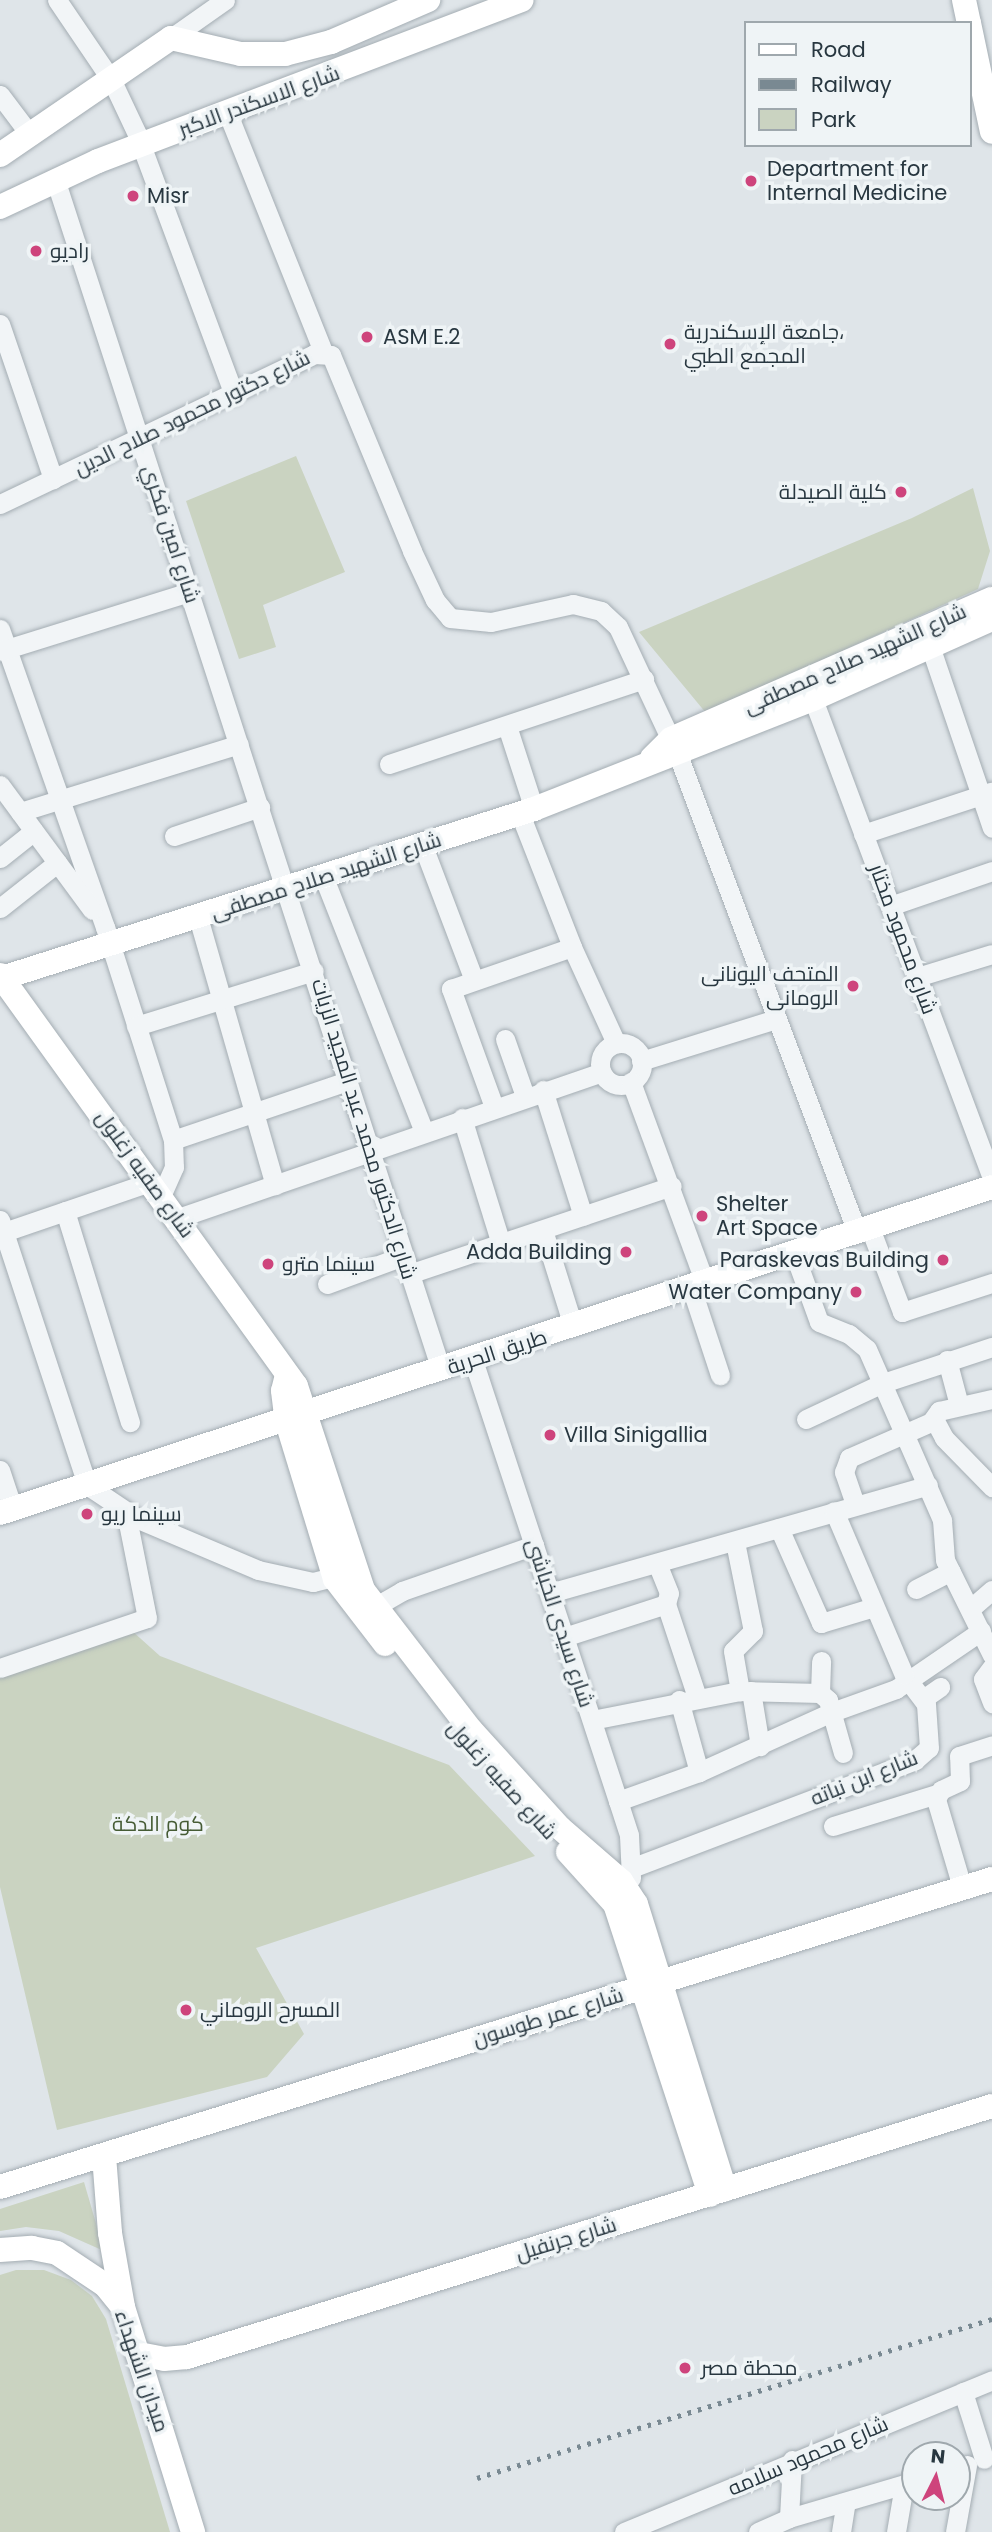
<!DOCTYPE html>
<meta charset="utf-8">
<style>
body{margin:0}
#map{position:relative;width:992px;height:2532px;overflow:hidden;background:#dfe5e9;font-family:Poppins,Cairo,sans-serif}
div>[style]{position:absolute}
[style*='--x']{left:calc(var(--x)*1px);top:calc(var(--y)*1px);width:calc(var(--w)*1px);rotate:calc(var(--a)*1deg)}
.green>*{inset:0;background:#cad3c1}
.roads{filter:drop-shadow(0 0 2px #a4adb3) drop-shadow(0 0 2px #a4adb3)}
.minor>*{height:19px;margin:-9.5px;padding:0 9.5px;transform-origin:9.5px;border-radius:9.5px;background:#f2f5f7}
.minor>.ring{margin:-9.5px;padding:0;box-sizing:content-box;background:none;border:19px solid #f2f5f7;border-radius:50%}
.major>*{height:24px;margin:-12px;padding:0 12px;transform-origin:12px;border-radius:12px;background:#fff}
.rail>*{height:4.5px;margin-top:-2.25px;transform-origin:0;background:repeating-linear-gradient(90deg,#798992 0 3.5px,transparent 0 10.5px)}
.dots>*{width:19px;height:19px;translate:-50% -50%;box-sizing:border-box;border:4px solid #eff4f6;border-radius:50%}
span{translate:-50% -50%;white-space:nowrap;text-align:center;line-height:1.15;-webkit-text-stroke:7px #eff4f6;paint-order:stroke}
.street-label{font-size:21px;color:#283740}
.poi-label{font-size:21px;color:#283740}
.left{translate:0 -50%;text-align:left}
.right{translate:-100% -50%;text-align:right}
.park-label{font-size:21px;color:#465c35}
.legend{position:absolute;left:744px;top:21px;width:228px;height:126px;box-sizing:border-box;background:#eff4f6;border:2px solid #9fa8ad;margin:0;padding:9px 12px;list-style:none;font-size:21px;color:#283740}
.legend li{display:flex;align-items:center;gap:14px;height:35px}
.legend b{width:35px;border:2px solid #9fa8ad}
.north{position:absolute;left:901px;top:2441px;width:70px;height:70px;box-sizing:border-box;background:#eff4f6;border:2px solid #9fa8ad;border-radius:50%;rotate:6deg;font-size:19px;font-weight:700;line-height:28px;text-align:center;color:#283740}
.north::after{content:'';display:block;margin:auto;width:24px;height:32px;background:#ce447c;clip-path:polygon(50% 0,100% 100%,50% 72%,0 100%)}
</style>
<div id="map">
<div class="green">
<div style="clip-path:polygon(296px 456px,345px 572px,263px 605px,276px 647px,239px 659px,186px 501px)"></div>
<div style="clip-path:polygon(973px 488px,990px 551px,978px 589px,706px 713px,639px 632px,912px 518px)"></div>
<div style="clip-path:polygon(131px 1630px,160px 1656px,449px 1765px,535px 1856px,256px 1948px,304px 2034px,267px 2077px,57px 2130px,0 1887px,0 1675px)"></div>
<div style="clip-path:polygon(84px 2182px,104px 2251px,59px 2231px,26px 2227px,0 2231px,0 2209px)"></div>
<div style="clip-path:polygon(16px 2270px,44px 2270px,71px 2280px,92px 2296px,106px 2319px,170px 2532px,0 2532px,0 2275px)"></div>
</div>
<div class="roads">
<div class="minor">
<div style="--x:57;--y:0;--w:98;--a:55.8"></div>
<div style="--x:112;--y:81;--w:59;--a:64.7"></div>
<div style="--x:137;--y:134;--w:278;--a:69.6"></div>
<div style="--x:171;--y:38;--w:66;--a:-35.1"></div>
<div style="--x:0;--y:95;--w:51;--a:52.9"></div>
<div style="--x:228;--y:114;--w:256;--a:68.2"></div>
<div style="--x:55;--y:179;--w:1252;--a:72.04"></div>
<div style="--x:0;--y:324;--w:164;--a:71.1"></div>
<div style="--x:0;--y:504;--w:348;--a:-25.5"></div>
<div style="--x:314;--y:354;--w:17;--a:3"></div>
<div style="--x:331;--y:355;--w:212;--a:67.5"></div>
<div style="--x:412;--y:551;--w:54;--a:64.9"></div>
<div style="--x:435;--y:600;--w:23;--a:50"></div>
<div style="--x:450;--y:618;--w:41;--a:5.6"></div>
<div style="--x:491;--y:622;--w:84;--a:-12.4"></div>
<div style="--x:573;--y:604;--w:29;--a:14"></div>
<div style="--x:601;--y:611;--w:23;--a:43"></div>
<div style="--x:618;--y:627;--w:141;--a:64.9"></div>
<div style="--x:678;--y:755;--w:509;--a:69.43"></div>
<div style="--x:0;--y:629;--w:316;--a:70.6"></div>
<div style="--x:105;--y:927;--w:224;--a:72.3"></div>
<div style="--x:173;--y:1140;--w:27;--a:88"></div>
<div style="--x:174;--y:1167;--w:32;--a:114"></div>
<div style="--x:930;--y:646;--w:192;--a:71.2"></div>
<div style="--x:0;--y:651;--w:198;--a:-17.3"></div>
<div style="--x:813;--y:699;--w:511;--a:69.51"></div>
<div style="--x:507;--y:726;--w:87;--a:72"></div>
<div style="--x:389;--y:764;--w:269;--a:-18.4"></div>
<div style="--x:0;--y:785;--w:155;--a:53.6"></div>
<div style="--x:20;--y:812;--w:229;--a:-17.2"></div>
<div style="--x:520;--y:814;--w:143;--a:68.6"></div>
<div style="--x:572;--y:947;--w:106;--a:65.4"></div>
<div style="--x:863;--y:834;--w:135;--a:-18.2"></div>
<div style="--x:174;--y:836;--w:91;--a:-18.6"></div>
<div style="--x:423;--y:846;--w:143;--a:69.2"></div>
<div style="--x:0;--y:858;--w:43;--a:-38.5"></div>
<div style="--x:324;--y:878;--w:273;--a:68.5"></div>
<div style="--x:890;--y:906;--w:108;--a:-18.9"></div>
<div style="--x:0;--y:908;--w:73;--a:-38.3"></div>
<div style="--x:198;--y:917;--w:279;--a:74"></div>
<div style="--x:917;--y:977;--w:78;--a:-17"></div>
<div style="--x:136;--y:1026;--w:186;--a:-17.2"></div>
<div style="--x:505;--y:1039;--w:60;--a:70.7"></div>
<div class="ring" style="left:600px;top:1043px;width:23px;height:23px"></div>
<div style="--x:641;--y:1061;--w:141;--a:-17.3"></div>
<div style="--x:631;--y:1082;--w:214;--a:69.8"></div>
<div style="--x:543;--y:1090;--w:132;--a:72.4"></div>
<div style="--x:494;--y:1107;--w:126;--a:-110"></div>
<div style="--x:451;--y:989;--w:128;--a:-19.1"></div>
<div style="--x:462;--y:1118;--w:132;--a:72.8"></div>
<div style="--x:173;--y:1140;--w:184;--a:-18.7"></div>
<div style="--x:65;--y:1211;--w:221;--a:72.9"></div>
<div style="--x:178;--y:1218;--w:448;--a:-19"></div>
<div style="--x:0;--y:1220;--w:279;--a:71.8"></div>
<div style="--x:87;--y:1485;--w:61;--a:33.7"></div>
<div style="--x:138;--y:1519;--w:130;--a:23"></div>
<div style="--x:258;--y:1570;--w:56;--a:12.3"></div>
<div style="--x:313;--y:1582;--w:34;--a:-14"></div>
<div style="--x:870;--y:1228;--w:90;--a:69.1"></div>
<div style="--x:902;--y:1312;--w:95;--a:-17.9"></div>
<div style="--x:543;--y:1230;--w:101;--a:72.6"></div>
<div style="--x:4;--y:1232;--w:154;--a:-18.9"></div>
<div style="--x:794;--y:1253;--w:73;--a:70.1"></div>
<div style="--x:819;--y:1322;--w:32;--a:22"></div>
<div style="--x:849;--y:1334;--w:23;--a:40"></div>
<div style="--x:867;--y:1349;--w:187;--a:66.3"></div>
<div style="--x:942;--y:1520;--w:40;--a:85.7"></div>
<div style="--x:945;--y:1560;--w:106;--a:63.7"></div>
<div style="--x:409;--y:1274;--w:277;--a:-18.5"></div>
<div style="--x:327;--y:1284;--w:81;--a:-20.2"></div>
<div style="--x:691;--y:1287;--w:93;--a:71.8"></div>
<div style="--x:473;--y:1360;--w:464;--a:71.8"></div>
<div style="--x:618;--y:1801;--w:36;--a:72"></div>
<div style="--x:629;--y:1835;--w:43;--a:87.3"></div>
<div style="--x:947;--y:1360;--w:47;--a:75.1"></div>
<div style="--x:806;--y:1419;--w:85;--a:-25.1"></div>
<div style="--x:883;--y:1383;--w:115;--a:-18.3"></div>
<div style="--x:934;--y:1419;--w:21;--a:62"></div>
<div style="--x:944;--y:1438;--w:69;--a:45.6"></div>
<div style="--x:0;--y:1470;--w:41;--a:71.6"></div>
<div style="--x:855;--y:1504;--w:34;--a:-109"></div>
<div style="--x:844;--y:1472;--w:15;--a:-70"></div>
<div style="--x:849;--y:1458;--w:90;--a:-23.7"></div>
<div style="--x:931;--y:1422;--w:14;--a:-54"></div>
<div style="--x:939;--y:1411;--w:54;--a:-12.8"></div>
<div style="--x:779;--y:1528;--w:104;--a:66.1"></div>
<div style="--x:821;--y:1623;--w:55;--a:-16.8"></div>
<div style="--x:735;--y:1542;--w:91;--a:78.6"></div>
<div style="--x:753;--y:1631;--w:28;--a:135"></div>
<div style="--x:733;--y:1651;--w:41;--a:80.1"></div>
<div style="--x:916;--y:1589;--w:39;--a:-27"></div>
<div style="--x:550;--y:1593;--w:393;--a:-15.9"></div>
<div style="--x:666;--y:1604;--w:98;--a:71.6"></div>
<div style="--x:970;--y:1609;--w:29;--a:-41"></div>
<div style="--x:370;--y:1621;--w:25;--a:-53"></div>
<div style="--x:385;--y:1601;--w:20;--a:-30"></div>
<div style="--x:402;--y:1591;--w:140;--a:-19.2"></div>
<div style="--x:564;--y:1637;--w:107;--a:-17.9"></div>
<div style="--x:666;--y:1604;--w:11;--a:-75"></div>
<div style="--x:669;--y:1593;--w:31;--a:-112"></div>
<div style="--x:992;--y:1667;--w:15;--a:127"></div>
<div style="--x:983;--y:1679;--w:26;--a:69"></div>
<div style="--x:0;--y:1668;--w:155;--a:-18.8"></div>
<div style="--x:147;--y:1618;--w:107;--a:-101.3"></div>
<div style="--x:751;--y:1691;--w:56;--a:80.7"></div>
<div style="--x:820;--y:1693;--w:32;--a:-88"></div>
<div style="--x:923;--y:1699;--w:21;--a:-35"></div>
<div style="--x:679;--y:1700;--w:75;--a:74.5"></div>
<div style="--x:592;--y:1720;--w:151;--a:-11.1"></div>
<div style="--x:740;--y:1691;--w:80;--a:1.4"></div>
<div style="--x:820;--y:1693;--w:11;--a:41"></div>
<div style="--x:828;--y:1700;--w:55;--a:74.2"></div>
<div style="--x:618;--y:1801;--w:86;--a:-19.7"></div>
<div style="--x:699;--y:1772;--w:146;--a:-24.3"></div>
<div style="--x:832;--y:1712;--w:68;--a:-19.8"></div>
<div style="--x:896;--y:1689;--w:103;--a:-34.3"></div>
<div style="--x:833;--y:1826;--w:109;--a:-17.1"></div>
<div style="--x:634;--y:1867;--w:301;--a:-20.8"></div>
<div style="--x:915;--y:1760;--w:18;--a:-41"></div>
<div style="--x:929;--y:1748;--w:44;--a:-93.9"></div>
<div style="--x:926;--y:1704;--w:36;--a:-127"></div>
<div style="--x:904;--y:1675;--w:178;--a:-113.1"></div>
<div style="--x:962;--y:1887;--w:92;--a:-106.5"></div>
<div style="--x:936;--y:1799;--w:10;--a:-61"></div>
<div style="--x:941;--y:1790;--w:21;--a:-25"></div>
<div style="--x:960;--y:1781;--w:25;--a:-92"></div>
<div style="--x:959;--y:1756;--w:35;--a:-18"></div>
<div style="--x:963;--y:2392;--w:70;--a:72.6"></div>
<div style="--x:789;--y:2518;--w:58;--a:-87"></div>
<div style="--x:624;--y:2532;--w:398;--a:-22.4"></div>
<div style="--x:758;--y:2532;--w:34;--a:-24"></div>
<div style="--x:789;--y:2518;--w:131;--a:-16.4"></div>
<div style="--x:841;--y:2532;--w:30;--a:-81"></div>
<div style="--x:896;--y:2532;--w:48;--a:-80.3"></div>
<div style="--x:955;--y:2532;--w:68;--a:-79.8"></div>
</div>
<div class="major">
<div style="--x:964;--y:0;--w:24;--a:78"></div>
<div style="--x:969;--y:23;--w:111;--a:78.1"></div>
<div style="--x:0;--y:155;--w:207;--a:-34.4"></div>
<div style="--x:171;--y:38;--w:72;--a:12.9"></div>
<div style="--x:241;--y:54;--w:44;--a:0"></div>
<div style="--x:285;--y:54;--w:48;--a:-14.6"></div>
<div style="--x:331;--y:42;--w:106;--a:-23.4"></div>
<div style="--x:0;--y:207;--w:108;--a:-25.1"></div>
<div style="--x:98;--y:161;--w:453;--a:-20.8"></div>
<div style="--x:652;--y:758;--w:27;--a:-45"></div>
<div style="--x:671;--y:739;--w:350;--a:-23.6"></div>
<div style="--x:0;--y:975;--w:506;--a:54.24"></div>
<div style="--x:296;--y:1386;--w:215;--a:71.8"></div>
<div style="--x:363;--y:1590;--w:177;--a:52.4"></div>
<div style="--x:471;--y:1730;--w:132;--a:47.8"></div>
<div style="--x:560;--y:1828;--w:81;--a:41"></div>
<div style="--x:621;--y:1881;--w:27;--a:57"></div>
<div style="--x:636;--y:1904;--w:299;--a:72.7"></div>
<div style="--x:2;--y:978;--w:558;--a:-17.62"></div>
<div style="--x:534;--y:809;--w:300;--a:-21.5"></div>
<div style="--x:813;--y:699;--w:196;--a:-24.1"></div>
<div style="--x:287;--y:1375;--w:16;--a:104"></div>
<div style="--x:283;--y:1391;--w:31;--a:83"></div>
<div style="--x:287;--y:1422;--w:164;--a:73"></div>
<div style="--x:335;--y:1579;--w:82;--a:52.4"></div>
<div style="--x:0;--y:1513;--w:1044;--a:-18.19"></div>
<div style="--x:568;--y:1852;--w:70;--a:47.9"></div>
<div style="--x:615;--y:1904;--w:306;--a:71.9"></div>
<div style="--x:104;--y:2156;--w:77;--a:85.5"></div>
<div style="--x:110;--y:2233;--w:75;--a:80"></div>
<div style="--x:0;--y:2187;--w:1039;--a:-17.25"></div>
<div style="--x:0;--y:2250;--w:32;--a:-4"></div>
<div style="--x:32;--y:2248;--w:25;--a:11"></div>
<div style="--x:57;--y:2253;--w:58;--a:33.7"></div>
<div style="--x:105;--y:2285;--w:28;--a:51"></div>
<div style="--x:123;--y:2307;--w:236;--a:72.7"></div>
<div style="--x:139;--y:2354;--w:25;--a:11"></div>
<div style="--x:164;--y:2359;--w:23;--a:-5"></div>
<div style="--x:187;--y:2357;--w:843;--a:-17.32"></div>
</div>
</div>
<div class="rail">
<div style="--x:477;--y:2478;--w:539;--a:-17.16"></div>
</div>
<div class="dots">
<div style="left:751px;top:181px;background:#ce447c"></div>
<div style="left:133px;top:196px;background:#ce447c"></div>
<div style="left:36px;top:251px;background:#ce447c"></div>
<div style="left:367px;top:337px;background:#ce447c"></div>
<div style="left:670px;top:344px;background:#ce447c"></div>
<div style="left:901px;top:492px;background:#ce447c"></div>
<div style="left:853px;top:986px;background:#ce447c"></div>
<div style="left:702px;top:1216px;background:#ce447c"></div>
<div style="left:626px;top:1252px;background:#ce447c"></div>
<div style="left:943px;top:1260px;background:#ce447c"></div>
<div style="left:268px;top:1264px;background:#ce447c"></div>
<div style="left:856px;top:1292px;background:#ce447c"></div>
<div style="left:550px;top:1435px;background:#ce447c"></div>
<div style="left:87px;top:1514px;background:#ce447c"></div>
<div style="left:186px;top:2010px;background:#ce447c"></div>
<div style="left:685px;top:2368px;background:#ce447c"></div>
</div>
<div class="street-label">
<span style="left:259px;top:101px;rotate:-20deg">شارع الاسكندر الاكبر</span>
<span style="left:192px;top:413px;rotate:-26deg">شارع دكتور محمود صلاح الدين</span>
<span style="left:171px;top:534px;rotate:72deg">شارع امين فكري</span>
<span style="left:855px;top:659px;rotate:-24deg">شارع الشهيد صلاح مصطفى</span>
<span style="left:326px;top:876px;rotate:-18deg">شارع الشهيد صلاح مصطفى</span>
<span style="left:903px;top:939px;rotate:70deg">شارع محمود مختار</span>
<span style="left:364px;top:1129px;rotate:73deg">شارع الدكتور محمد عبد المجيد الزيات</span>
<span style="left:145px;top:1174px;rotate:54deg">شارع صفيه زغلول</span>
<span style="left:497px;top:1352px;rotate:-18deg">طريق الحرية</span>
<span style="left:560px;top:1623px;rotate:72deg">شارع سيدى الخباشى</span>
<span style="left:864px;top:1778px;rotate:-22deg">شارع ابن نباته</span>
<span style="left:502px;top:1780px;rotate:48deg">شارع صفيه زغلول</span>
<span style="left:548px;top:2017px;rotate:-17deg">شارع عمر طوسون</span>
<span style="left:566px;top:2239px;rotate:-17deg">شارع جرنفيل</span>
<span style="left:142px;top:2371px;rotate:71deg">ميدان الشهداء</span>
<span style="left:808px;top:2456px;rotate:-23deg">شارع محمود سلامه</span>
</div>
<div class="poi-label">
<span class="left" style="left:767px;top:181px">Department for<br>Internal Medicine</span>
<span class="left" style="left:147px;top:196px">Misr</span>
<span class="left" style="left:50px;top:251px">راديو</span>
<span class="left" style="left:684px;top:344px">جامعة الإسكندرية،<br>المجمع الطبي</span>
<span class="left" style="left:383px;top:337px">ASM E.2</span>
<span class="right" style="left:887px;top:492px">كلية الصيدلة</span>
<span class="right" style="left:839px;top:986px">المتحف اليونانى<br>الرومانى</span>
<span class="left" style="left:716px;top:1216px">Shelter<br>Art Space</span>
<span class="right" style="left:612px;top:1252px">Adda Building</span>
<span class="right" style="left:929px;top:1260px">Paraskevas Building</span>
<span class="left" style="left:282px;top:1264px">سينما مترو</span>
<span class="right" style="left:842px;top:1292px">Water Company</span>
<span class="left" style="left:564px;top:1435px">Villa Sinigallia</span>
<span class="left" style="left:101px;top:1514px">سينما ريو</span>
<span class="left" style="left:200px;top:2010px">المسرح الروماني</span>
<span class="left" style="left:701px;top:2368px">محطة مصر</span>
</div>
<div class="park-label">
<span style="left:158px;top:1824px">كوم الدكة</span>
</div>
<ul class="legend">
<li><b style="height:9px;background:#fff"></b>Road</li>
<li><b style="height:9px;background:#798992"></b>Railway</li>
<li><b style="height:19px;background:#cad3c1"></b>Park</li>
</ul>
<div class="north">N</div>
</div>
